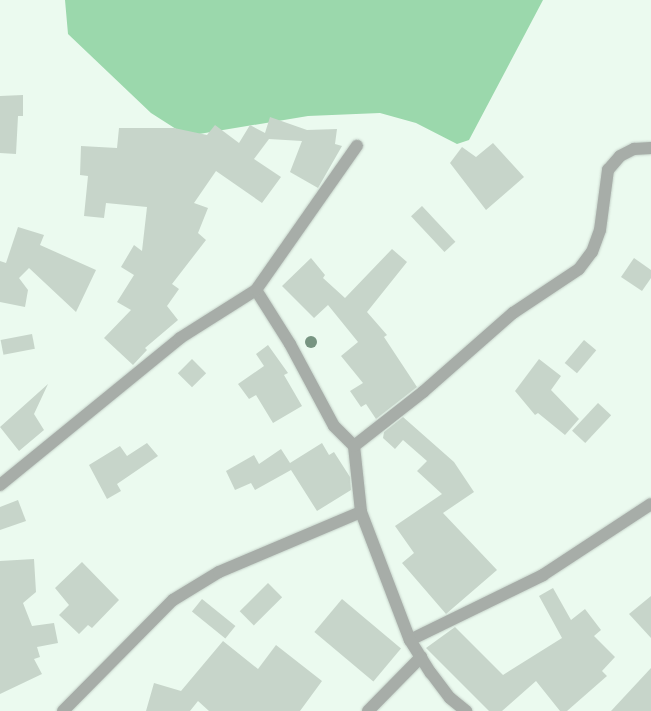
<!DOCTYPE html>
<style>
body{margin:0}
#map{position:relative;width:651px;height:711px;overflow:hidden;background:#ebfaef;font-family:Commissioner,sans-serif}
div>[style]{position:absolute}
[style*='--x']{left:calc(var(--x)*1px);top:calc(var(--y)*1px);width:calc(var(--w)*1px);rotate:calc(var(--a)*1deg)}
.green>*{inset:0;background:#9bd8ac}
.building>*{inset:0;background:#c7d5ca;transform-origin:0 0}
.roads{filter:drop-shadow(0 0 1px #c6d3ca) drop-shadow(0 0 1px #c6d3ca)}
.street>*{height:12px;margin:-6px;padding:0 6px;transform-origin:6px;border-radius:6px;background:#a7ada8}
.trees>*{width:12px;height:12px;margin:-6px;border-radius:50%;background:#779481}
span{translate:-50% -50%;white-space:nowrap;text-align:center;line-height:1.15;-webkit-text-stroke:4px #fff;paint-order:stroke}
</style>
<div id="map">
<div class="green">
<div style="clip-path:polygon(65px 0,543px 0,469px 140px,457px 144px,416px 123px,380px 113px,308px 116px,187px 136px,151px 113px,68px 34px)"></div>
</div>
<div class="building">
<div style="clip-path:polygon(23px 95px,23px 116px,18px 116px,16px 154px,0 153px,0 96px)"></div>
<div style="clip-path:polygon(270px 117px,307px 130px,337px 129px,335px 144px,342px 146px,318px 188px,290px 172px,302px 141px,269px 139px,254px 159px,281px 177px,262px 203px,216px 171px,194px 203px,208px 208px,198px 233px,206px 240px,172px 284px,179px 289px,167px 306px,178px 320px,145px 348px,147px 350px,133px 365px,104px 338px,131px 310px,117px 302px,134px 275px,121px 267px,134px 245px,142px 251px,147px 207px,106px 203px,104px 218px,84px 216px,88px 176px,80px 175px,81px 146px,117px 148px,119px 128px,174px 128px,207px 135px,215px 125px,239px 143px,250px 125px,265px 133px)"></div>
<div style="clip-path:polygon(493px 143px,524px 177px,486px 210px,450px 163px,462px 147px,476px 157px)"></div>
<div style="left:422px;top:206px;width:49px;height:15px;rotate:47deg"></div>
<div style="clip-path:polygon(18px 227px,44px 235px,40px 245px,96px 270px,76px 312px,29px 268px,19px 278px,28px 290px,25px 307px,0 302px,0 261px,6px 263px)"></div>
<div style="clip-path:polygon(392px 249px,407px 262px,367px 312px,387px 335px,384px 337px,417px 387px,376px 419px,366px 404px,361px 407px,350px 391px,363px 383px,341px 356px,358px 342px,328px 305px,314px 318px,282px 286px,311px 258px,325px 275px,323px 278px,345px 298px)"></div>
<div style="clip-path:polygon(634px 258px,651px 270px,651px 278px,642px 291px,621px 277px)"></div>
<div style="left:32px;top:334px;width:15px;height:32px;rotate:79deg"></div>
<div style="left:584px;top:340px;width:16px;height:30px;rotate:40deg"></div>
<div style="clip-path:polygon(268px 345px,288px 373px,284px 375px,302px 406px,273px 423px,256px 395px,249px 399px,238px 384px,264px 366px,256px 354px)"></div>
<div style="left:192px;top:359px;width:20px;height:20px;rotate:45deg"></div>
<div style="clip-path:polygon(539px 359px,561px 376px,551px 390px,579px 419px,565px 435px,538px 413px,535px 415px,515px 391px)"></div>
<div style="clip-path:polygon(48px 384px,34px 414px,44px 430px,19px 451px,0 427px)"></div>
<div style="left:598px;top:403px;width:18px;height:38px;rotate:43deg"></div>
<div style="clip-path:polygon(403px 417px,454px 462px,474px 492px,443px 513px,497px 570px,446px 614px,402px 563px,414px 553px,395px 526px,442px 494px,417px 471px,427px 461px,403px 440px,395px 449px,383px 438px,384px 432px)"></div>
<div style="clip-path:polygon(147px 443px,158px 456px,117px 484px,121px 491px,107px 499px,89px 465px,120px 446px,127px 456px)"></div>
<div style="clip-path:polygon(322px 443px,329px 455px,334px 452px,350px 477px,351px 490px,317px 511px,291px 470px,255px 490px,251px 483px,235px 490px,226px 471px,254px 455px,259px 464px,281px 449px,290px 463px)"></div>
<div style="clip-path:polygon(18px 500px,26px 521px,0 530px,0 507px)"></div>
<div style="clip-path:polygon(34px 559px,36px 592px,23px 603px,32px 626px,54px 623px,58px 643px,37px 647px,40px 657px,34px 659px,42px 674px,0 694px,0 561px)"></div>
<div style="clip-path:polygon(82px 562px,119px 600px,92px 628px,88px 625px,79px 634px,59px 615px,69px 605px,55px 588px)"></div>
<div style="left:268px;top:583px;width:20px;height:40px;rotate:45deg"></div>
<div style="clip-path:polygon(553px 588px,571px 620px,585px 609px,601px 630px,594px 636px,615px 657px,602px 671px,607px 676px,567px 711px,560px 711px,536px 681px,502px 711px,489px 711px,426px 648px,455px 627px,503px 675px,562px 638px,539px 596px)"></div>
<div style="clip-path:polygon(651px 596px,651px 638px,629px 614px)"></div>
<div style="left:202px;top:599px;width:43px;height:16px;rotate:39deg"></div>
<div style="left:342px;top:599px;width:77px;height:43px;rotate:40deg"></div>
<div style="clip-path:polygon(223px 641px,258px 669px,276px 645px,322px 681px,300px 711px,209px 711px,198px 701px,190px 711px,146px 711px,154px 683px,181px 691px)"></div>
<div style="clip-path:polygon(651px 668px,651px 711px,611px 711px)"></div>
</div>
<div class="roads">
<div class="street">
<div style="--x:256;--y:290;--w:64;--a:57.8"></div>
<div style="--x:290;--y:344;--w:93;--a:61.8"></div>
<div style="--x:334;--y:426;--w:28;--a:45"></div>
<div style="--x:354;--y:446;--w:66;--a:83.9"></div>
<div style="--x:354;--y:446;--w:88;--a:-38"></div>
<div style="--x:423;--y:392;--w:120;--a:-41.3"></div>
<div style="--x:513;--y:313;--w:79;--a:-33.7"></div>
<div style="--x:579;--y:269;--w:21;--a:-53"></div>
<div style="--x:592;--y:252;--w:23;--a:-70"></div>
<div style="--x:600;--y:230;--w:61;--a:-82.4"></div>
<div style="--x:608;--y:170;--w:18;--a:-49"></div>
<div style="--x:620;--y:156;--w:16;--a:-27"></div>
<div style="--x:634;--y:149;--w:17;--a:-3"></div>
<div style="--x:0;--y:485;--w:232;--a:-39.2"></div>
<div style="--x:180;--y:338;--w:90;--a:-32.3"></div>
<div style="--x:256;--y:290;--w:176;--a:-55"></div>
<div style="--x:410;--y:640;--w:148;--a:-26"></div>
<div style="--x:543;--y:575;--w:129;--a:-33.3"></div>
<div style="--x:63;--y:711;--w:156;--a:-45.3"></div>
<div style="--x:173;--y:600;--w:54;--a:-31.3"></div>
<div style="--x:219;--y:572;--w:154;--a:-22.9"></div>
<div style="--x:361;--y:512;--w:137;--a:69.1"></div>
<div style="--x:410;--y:640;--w:39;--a:58"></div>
<div style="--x:431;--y:673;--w:31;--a:53"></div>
<div style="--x:450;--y:698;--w:21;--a:39"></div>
<div style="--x:368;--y:711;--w:76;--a:-45.5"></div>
</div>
</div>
<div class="trees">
<div style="left:311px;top:342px"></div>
</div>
</div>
